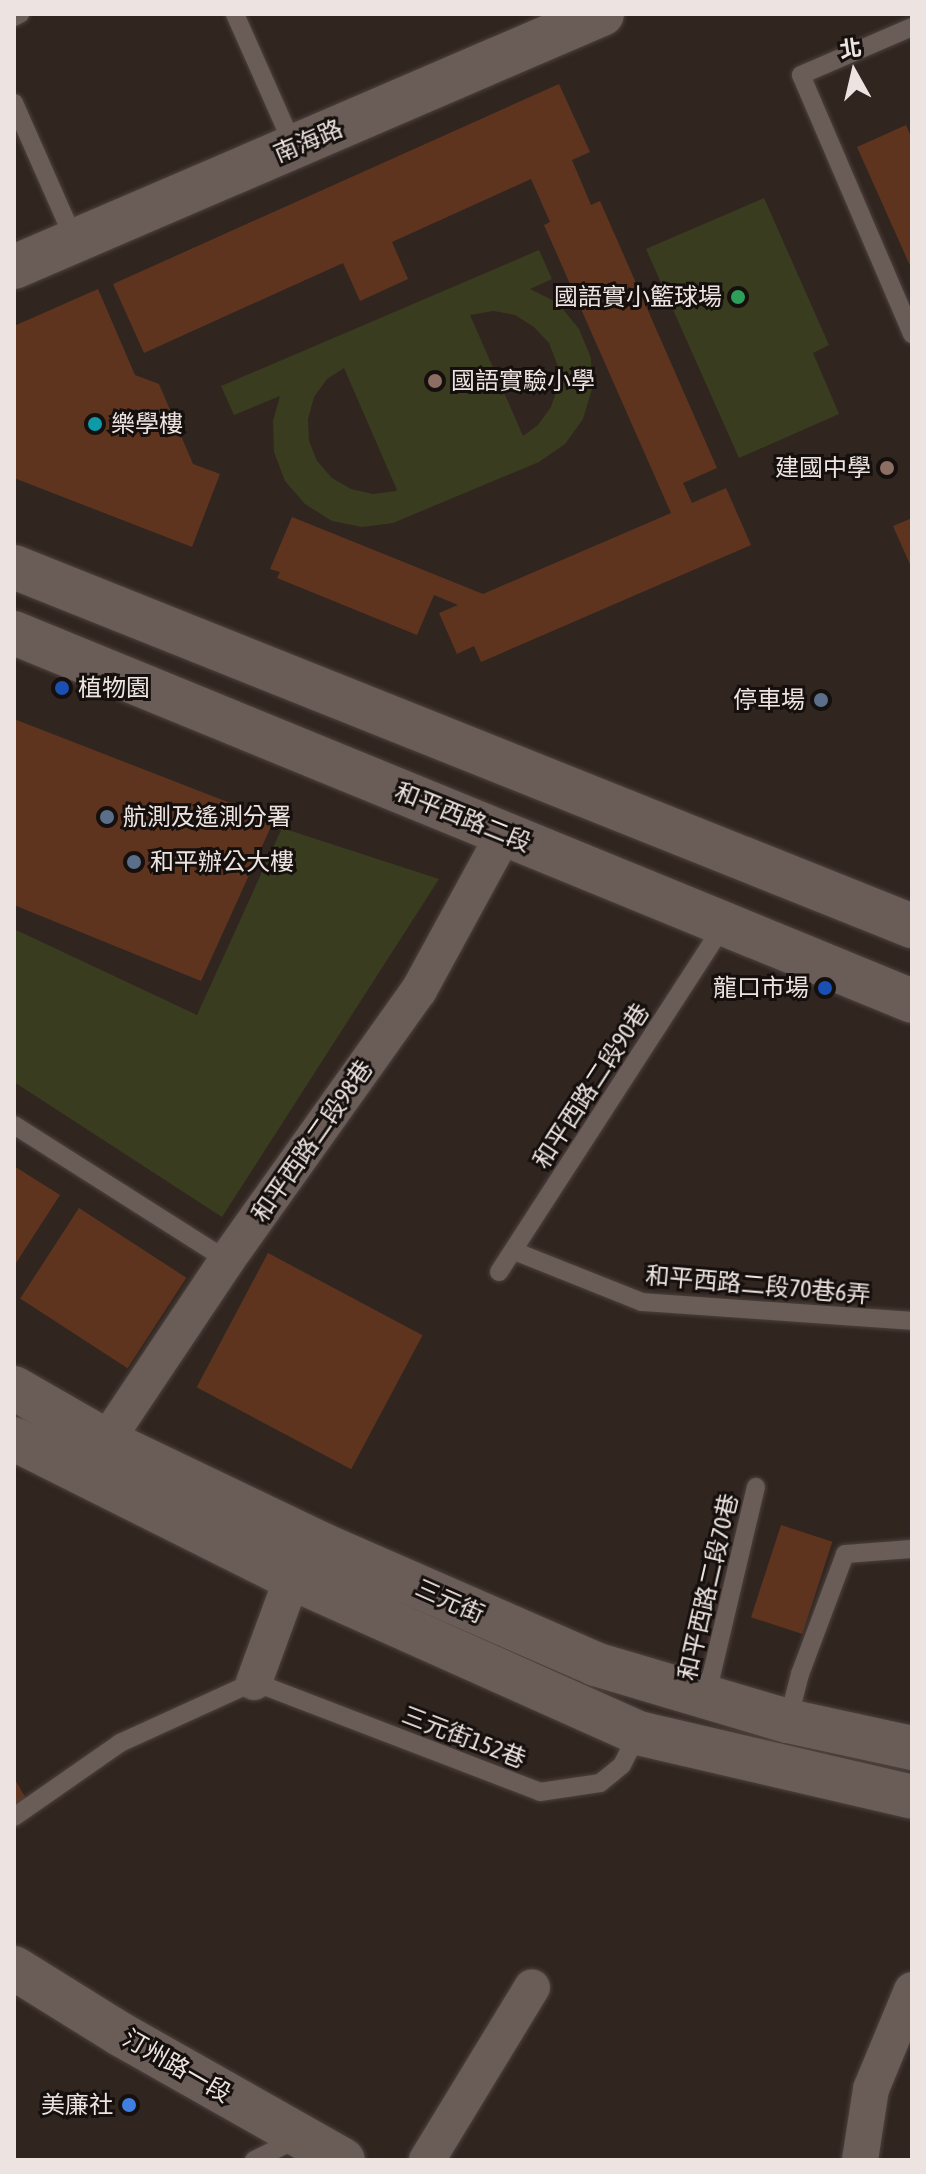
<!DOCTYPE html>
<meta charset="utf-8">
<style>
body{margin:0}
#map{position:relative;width:926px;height:2174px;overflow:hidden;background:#312520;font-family:"Asap Condensed","Noto Sans TC",sans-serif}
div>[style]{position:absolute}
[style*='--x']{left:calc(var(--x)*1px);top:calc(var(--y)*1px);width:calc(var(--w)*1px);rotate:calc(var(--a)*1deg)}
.green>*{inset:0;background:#393c1e}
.building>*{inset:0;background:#5e341f;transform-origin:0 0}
.roads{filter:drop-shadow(0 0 2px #4c413d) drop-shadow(0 0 2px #4c413d)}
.lane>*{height:18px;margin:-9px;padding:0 9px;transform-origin:9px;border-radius:9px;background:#6a5c56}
.street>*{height:36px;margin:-18px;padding:0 18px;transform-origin:18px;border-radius:18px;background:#6a5c56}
.secondary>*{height:44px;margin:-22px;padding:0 22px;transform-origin:22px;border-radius:22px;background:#6a5c56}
.dots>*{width:22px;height:22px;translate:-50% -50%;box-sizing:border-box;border:4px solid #15100d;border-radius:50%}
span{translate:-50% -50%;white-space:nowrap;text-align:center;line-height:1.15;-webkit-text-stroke:6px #15100d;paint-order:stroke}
.street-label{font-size:24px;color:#ede4e1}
.poi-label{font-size:24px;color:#ede4e1}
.right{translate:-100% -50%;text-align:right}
.left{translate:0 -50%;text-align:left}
.frame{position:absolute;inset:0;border:16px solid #ede4e1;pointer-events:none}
.north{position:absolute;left:814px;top:32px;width:80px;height:80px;-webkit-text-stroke:6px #15100d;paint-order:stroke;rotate:352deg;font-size:22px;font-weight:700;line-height:32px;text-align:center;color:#ede4e1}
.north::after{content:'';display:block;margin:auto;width:28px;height:36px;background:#ede4e1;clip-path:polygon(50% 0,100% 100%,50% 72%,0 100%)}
</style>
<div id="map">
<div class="green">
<div style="clip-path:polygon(764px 198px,829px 345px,813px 353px,839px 414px,739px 458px,646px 249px)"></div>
<div style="clip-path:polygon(evenodd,539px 250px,552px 279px,530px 289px,558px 303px,579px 329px,591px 358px,592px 389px,583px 419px,565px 444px,539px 462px,393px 523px,362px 527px,332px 521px,305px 504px,285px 481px,274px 452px,273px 421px,280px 396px,234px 415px,221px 386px,539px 250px,493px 311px,515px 315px,534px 327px,549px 343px,557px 364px,558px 386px,551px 407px,538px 425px,523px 436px,470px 315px,493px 311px,539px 250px,344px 368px,397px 490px,396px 491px,373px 494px,351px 489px,332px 478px,317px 461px,309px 441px,308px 419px,314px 397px,327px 379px,344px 368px)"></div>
<div style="clip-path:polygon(282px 828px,439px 879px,222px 1217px,14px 1082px,14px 929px,197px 1015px)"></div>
</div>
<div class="building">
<div style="clip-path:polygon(559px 84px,590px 152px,572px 160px,591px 205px,600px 201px,717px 468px,683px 483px,692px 503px,726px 488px,751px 545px,481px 662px,474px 646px,457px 654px,439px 613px,458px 605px,434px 595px,417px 635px,277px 578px,280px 572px,270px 569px,292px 517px,483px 594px,671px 513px,544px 225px,550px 222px,531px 179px,392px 242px,408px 279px,360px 301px,343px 263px,144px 353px,113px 284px)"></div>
<div style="clip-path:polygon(906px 125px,912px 139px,912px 270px,857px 147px)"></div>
<div style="clip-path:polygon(98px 289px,135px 375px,159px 384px,193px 464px,220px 474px,192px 547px,14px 478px,14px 326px)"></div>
<div style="clip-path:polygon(912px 518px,912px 569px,893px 526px)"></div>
<div style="clip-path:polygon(14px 719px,274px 820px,201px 981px,14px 905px)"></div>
<div style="clip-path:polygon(14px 1166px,60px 1195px,14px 1266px)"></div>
<div style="left:79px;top:1208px;width:128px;height:108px;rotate:33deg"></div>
<div style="left:268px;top:1253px;width:175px;height:152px;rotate:28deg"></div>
<div style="left:781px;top:1525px;width:54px;height:97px;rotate:18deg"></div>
<div style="clip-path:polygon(14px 1778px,27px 1800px,14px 1807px)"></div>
</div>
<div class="roads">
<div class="lane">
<div style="--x:235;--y:14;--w:145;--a:66.1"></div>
<div style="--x:14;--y:17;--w:7;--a:-27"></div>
<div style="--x:912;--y:27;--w:121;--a:156.6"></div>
<div style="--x:801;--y:75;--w:282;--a:66.8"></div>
<div style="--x:14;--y:103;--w:151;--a:66.2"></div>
<div style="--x:14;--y:1125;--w:252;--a:32.4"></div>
<div style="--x:514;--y:1251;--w:138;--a:21.7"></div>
<div style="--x:642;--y:1302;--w:271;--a:4"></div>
<div style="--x:499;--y:1272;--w:412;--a:-57.1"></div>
<div style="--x:706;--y:1698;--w:217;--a:-76.7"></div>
<div style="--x:788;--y:1721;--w:49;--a:-75.7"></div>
<div style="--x:800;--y:1674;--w:128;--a:-69.4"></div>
<div style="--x:845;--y:1554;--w:67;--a:-4.3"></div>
<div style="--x:14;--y:1817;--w:129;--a:-34.9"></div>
<div style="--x:120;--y:1743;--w:147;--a:-24.5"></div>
<div style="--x:254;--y:1682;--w:306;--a:21"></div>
<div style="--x:540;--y:1792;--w:61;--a:-8.5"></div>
<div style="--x:600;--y:1783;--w:28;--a:-39"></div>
<div style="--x:622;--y:1765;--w:36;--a:-63"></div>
<div style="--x:254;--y:2160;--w:50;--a:-26.1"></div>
</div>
<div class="street">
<div style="--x:106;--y:1441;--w:218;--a:-56.2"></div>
<div style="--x:227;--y:1260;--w:331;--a:-54.6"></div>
<div style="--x:419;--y:990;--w:178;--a:-61.4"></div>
<div style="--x:254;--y:1682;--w:111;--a:-69.9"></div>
<div style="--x:427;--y:2160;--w:202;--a:-58.7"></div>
<div style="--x:860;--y:2160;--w:72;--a:-81.2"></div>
<div style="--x:871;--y:2089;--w:107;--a:-67.5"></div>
</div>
<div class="secondary">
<div style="--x:14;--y:267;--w:640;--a:-23.28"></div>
<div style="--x:14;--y:567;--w:967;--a:21.79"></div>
<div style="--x:14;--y:633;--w:970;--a:22.28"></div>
<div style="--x:14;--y:1388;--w:106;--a:29.9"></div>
<div style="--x:106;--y:1441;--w:241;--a:25.6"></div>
<div style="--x:323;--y:1545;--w:297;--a:23.6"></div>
<div style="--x:595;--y:1664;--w:201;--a:16.5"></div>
<div style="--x:788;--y:1721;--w:127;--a:12.3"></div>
<div style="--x:14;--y:1439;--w:311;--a:26.6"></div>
<div style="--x:292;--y:1578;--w:379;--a:24.1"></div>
<div style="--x:638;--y:1733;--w:281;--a:13.1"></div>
<div style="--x:14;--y:1968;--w:125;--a:31.9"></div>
<div style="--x:120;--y:2034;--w:256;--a:29.5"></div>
</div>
</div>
<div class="dots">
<div style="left:738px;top:297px;background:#2e9e5b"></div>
<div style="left:435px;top:381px;background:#8d6e63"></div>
<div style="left:95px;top:424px;background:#0f9aa8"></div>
<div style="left:887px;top:468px;background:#8d6e63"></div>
<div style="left:62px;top:688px;background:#1a4fb4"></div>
<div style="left:821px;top:700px;background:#5c6f8a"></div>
<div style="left:107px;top:817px;background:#5c6f8a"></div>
<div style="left:134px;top:862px;background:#5c6f8a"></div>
<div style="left:825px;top:988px;background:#1a4fb4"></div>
<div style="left:129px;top:2105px;background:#3f7fe0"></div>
</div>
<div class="street-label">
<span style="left:308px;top:141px;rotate:-23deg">南海路</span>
<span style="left:463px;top:817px;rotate:22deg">和平西路二段</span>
<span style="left:591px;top:1086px;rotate:-57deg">和平西路二段90巷</span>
<span style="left:312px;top:1141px;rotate:-55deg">和平西路二段98巷</span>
<span style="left:758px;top:1285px;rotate:5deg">和平西路二段70巷6弄</span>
<span style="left:708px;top:1587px;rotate:-77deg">和平西路二段70巷</span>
<span style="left:450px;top:1601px;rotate:24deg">三元街</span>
<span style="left:464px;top:1737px;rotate:21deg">三元街152巷</span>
<span style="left:177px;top:2066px;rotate:30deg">汀州路一段</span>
</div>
<div class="poi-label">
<span class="right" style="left:722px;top:297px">國語實小籃球場</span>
<span class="left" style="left:451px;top:381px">國語實驗小學</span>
<span class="left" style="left:111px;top:424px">樂學樓</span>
<span class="right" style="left:871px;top:468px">建國中學</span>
<span class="left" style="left:78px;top:688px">植物園</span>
<span class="right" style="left:805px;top:700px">停車場</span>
<span class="left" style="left:123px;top:817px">航測及遙測分署</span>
<span class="left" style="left:150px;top:862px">和平辦公大樓</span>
<span class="right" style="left:809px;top:988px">龍口市場</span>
<span class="right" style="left:113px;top:2105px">美廉社</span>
</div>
<div class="frame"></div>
<div class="north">北</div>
</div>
